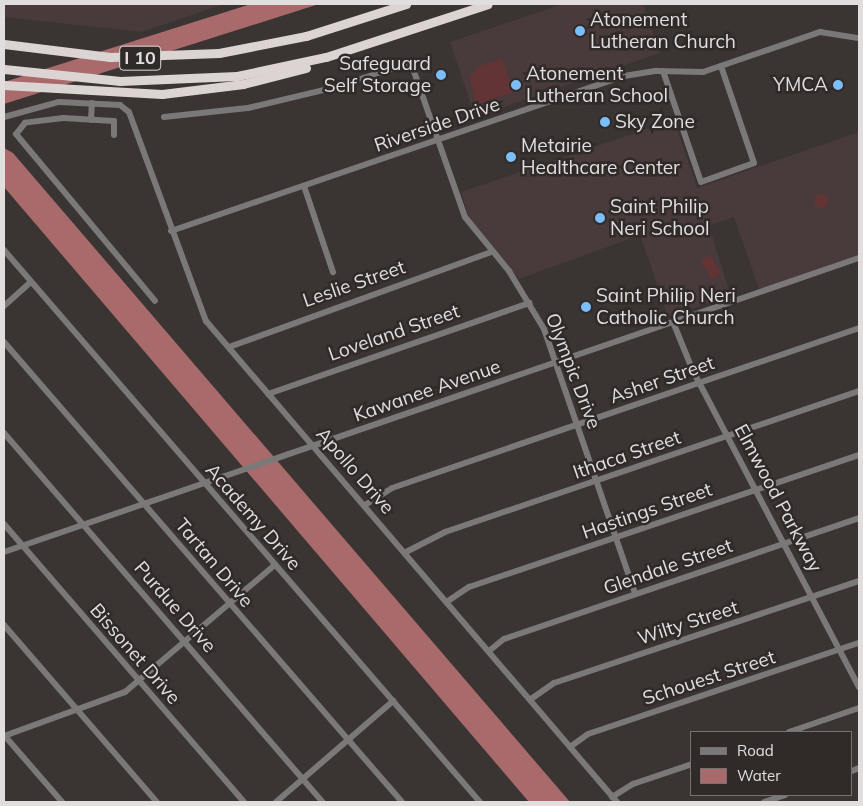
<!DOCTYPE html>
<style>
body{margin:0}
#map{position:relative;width:863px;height:806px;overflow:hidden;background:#3a3433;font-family:Mulish,sans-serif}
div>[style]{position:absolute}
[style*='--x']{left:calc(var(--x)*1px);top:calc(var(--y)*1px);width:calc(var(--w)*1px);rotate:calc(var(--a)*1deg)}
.built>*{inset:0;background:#493b3b}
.green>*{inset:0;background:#623436;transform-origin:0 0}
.round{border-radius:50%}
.water>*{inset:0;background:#a96a6b}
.minor>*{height:6px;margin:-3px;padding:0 3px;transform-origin:3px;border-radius:3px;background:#7b7878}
.highway>*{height:9px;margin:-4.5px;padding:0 4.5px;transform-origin:4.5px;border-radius:4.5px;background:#dcd4d3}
.dots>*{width:14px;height:14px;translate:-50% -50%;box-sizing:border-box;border:2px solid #302a29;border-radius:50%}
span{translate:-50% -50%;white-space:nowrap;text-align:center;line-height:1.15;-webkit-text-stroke:5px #302a29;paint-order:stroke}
.shield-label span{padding:1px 4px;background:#302a29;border:1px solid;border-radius:4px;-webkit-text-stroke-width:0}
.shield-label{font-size:18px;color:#e2dede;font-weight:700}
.poi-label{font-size:19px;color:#e2dede}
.left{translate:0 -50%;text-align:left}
.right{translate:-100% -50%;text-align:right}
.street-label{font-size:19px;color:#e2dede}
.frame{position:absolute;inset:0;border:5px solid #e2dede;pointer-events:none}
.legend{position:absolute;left:690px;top:731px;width:162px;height:65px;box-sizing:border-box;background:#302a29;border:1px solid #777271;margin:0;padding:6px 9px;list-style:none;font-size:15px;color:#e2dede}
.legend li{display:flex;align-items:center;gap:10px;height:25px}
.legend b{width:25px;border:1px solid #777271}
</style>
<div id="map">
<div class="built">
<div style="clip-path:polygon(4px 4px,224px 4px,142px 32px,4px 17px)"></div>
<div style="clip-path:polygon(563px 4px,643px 4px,660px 53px,475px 117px,450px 42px)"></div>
<div style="clip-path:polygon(674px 120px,697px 188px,859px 132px,859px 255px,759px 289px,734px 217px,709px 226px,731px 296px,668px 316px,640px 235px,519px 279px,470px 220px,461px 192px)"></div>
</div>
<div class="green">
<div style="clip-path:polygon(502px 59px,514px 92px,476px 105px,470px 77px,479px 66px)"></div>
<div class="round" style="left:814px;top:194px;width:14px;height:14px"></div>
<div style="left:710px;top:255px;width:21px;height:11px;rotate:59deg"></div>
</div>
<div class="water">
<div style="clip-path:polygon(251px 4px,319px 4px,4px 104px,4px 82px)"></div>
<div style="clip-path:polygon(4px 148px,13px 153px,570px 802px,529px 802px,4px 187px)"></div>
</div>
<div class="minor">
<div style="--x:663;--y:71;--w:117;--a:71.1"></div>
<div style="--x:701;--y:182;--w:56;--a:-19.7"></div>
<div style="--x:754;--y:163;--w:102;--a:-108.8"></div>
<div style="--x:4;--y:117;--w:57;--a:-15.3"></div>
<div style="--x:59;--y:102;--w:61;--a:2.8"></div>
<div style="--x:120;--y:105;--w:11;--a:38"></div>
<div style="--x:129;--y:112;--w:223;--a:69.8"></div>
<div style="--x:206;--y:321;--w:633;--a:49.49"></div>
<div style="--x:164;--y:117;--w:84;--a:-6.1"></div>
<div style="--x:248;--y:108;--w:86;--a:-13.4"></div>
<div style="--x:332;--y:88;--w:83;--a:-17.6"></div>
<div style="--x:411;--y:63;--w:163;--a:70.7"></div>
<div style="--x:465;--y:217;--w:70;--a:50.8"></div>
<div style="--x:509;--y:271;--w:68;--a:58.9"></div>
<div style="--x:544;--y:329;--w:280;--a:71"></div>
<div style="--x:91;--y:120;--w:17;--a:-87"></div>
<div style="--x:114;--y:135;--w:14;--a:-90"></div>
<div style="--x:114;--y:121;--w:51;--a:-176.6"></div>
<div style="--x:63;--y:118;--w:38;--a:173"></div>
<div style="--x:25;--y:123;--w:14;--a:129"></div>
<div style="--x:16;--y:134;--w:217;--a:50.2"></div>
<div style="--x:304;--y:186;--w:91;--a:71.4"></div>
<div style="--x:171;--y:231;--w:479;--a:-18.9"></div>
<div style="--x:624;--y:76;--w:33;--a:-9"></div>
<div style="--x:657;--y:71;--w:46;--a:1.2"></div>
<div style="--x:703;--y:72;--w:124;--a:-18.9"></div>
<div style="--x:820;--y:32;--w:39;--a:9"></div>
<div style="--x:4;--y:250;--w:729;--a:49.23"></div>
<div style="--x:4;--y:306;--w:36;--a:-42"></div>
<div style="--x:673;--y:322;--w:53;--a:67.8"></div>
<div style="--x:693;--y:371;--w:357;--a:62.3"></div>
<div style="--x:4;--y:342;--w:608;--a:49.13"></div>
<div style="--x:229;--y:347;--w:279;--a:-19.9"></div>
<div style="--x:268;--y:394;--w:277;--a:-19.2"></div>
<div style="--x:4;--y:433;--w:488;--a:49.2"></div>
<div style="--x:365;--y:505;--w:32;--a:-32"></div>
<div style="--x:392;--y:488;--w:494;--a:-18.9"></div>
<div style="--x:4;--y:524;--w:367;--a:49.2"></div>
<div style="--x:4;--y:552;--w:904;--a:-18.98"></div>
<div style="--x:406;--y:552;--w:44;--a:-27.1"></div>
<div style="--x:445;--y:532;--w:437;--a:-18.8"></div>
<div style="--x:448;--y:601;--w:25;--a:-34"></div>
<div style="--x:469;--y:587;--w:412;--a:-18.7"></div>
<div style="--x:4;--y:625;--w:234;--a:49.2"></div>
<div style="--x:489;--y:651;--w:19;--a:-39"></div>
<div style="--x:504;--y:639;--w:375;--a:-18.8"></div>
<div style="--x:531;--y:699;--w:28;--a:-35"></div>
<div style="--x:554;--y:683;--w:322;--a:-18.5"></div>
<div style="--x:789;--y:732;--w:74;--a:-18.9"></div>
<div style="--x:4;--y:735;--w:89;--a:49.1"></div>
<div style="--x:4;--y:736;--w:129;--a:-20"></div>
<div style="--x:125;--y:692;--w:197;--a:-40.3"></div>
<div style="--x:570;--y:747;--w:22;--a:-36"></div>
<div style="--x:588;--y:734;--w:286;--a:-18.6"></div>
<div style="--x:852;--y:771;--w:8;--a:-23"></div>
<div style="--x:612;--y:797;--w:25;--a:-32"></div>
<div style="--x:633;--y:784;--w:62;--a:-18.7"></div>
<div style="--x:276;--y:802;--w:155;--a:-40.8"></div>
<div style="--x:764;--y:802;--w:22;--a:-18"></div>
</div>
<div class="highway">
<div style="--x:4;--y:44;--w:107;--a:7"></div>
<div style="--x:110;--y:57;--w:109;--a:-2.1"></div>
<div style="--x:219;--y:53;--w:89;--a:-11.1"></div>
<div style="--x:306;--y:36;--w:105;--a:-17.7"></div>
<div style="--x:4;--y:69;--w:117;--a:5.9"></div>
<div style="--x:120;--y:81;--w:117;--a:-2.4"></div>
<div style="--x:237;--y:76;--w:91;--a:-12.1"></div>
<div style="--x:326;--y:57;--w:170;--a:-18.1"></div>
<div style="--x:4;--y:85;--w:158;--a:3.3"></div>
<div style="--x:162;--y:94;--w:82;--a:-7"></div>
<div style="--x:243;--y:84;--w:65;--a:-14.3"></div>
</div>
<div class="dots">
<div style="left:580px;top:31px;background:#7cbef9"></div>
<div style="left:441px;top:75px;background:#7cbef9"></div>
<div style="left:516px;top:85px;background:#7cbef9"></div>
<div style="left:838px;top:85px;background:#7cbef9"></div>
<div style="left:605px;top:122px;background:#7cbef9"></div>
<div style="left:511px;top:157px;background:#7cbef9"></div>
<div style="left:600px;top:218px;background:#7cbef9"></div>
<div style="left:586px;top:307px;background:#7cbef9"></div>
</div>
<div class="shield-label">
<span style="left:140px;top:58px">I 10</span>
</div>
<div class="poi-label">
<span class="left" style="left:590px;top:31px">Atonement<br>Lutheran Church</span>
<span class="right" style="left:431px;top:75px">Safeguard<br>Self Storage</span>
<span class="left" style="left:526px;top:85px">Atonement<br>Lutheran School</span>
<span class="right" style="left:828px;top:85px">YMCA</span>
<span class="left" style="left:615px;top:122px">Sky Zone</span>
<span class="left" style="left:521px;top:157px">Metairie<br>Healthcare Center</span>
<span class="left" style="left:610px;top:218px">Saint Philip<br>Neri School</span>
<span class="left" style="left:596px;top:307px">Saint Philip Neri<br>Catholic Church</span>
</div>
<div class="street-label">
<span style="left:437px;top:125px;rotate:-19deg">Riverside Drive</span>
<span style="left:354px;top:284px;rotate:-19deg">Leslie Street</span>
<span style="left:394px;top:333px;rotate:-19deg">Loveland Street</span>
<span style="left:573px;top:371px;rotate:69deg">Olympic Drive</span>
<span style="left:662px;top:380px;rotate:-19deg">Asher Street</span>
<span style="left:427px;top:391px;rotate:-19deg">Kawanee Avenue</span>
<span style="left:627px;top:455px;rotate:-19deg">Ithaca Street</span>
<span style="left:355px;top:471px;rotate:49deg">Apollo Drive</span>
<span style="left:778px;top:498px;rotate:62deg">Elmwood Parkway</span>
<span style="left:647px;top:511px;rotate:-19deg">Hastings Street</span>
<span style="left:253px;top:517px;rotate:49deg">Academy Drive</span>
<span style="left:214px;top:563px;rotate:50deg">Tartan Drive</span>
<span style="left:668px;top:567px;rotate:-19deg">Glendale Street</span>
<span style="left:175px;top:607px;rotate:49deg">Purdue Drive</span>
<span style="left:688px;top:623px;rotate:-18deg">Wilty Street</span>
<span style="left:135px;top:654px;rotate:49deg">Bissonet Drive</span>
<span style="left:709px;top:678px;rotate:-18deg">Schouest Street</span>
</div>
<div class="frame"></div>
<ul class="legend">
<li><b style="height:6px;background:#7b7878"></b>Road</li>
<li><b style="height:14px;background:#a96a6b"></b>Water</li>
</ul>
</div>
